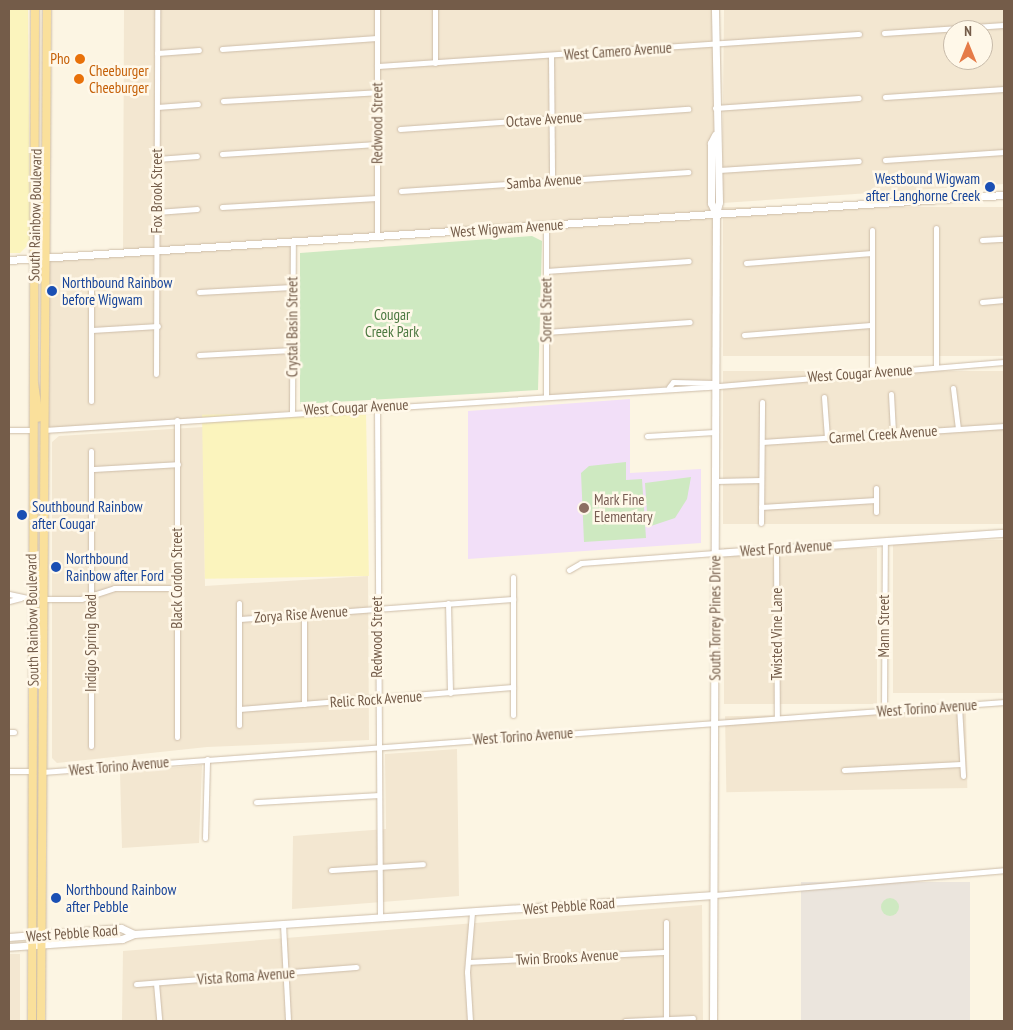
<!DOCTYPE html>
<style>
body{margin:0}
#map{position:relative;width:1013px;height:1030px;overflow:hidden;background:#fcf5e3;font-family:"PT Sans Narrow",sans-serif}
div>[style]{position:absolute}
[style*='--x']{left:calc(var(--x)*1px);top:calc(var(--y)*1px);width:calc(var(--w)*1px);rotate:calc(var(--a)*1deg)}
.residential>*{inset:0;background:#f3e7d1;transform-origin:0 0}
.industrial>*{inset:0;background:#ebe5dd;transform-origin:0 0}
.education>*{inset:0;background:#f2dff8}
.green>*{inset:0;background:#cee9c1}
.round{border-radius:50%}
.sand>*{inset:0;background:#fbf4bd;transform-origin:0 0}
.roads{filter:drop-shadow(0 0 1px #cdbda9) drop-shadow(0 0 1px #cdbda9)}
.street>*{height:5px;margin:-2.5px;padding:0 2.5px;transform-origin:2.5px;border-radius:2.5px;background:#fff}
.secondary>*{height:7px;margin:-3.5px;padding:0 3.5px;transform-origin:3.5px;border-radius:3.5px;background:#fff}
.primary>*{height:8px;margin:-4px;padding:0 4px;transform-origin:4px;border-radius:4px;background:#fae09b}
.dots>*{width:14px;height:14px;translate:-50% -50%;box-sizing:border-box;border:2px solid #fff8e9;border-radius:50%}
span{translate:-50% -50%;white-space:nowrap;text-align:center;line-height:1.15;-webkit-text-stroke:5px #fff8e9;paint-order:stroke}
.street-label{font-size:15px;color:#745c49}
.food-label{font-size:15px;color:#c56008}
.right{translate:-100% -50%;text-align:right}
.left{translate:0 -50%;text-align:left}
.transit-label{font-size:15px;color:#164399}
.park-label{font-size:15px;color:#4c7941}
.education-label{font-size:15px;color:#785e54}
.frame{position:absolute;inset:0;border:10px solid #745c49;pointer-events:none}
.north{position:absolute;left:943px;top:20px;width:50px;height:50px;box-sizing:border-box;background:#fff8e9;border:1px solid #c7baa9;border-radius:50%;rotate:0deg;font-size:14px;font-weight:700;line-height:20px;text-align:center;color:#745c49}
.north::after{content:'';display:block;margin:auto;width:18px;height:22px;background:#e57b48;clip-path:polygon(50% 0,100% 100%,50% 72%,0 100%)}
</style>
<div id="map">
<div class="residential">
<div style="clip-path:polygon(124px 9px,715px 9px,715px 383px,546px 396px,546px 225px,293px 242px,292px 411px,44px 430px,45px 259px,123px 254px)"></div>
<div style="clip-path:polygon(evenodd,724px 9px,1004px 9px,1004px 184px,722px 203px,724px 9px,953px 30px,983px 30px,983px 60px,953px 60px,953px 30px)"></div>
<div style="left:1004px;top:207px;width:149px;height:281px;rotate:90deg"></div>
<div style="left:1004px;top:371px;width:153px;height:281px;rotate:90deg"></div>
<div style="clip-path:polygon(203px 427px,205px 586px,368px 576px,369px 740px,207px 747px,57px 763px,52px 758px,52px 442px,59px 436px)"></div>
<div style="left:1004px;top:540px;width:153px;height:111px;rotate:90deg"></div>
<div style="left:877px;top:548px;width:156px;height:153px;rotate:90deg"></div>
<div style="left:966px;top:712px;width:76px;height:241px;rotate:89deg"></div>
<div style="clip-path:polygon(457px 749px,459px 896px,292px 909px,293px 836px,386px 829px,385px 754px)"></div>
<div style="clip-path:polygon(202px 765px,199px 843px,122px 848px,120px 772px)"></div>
<div style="clip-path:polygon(702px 905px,703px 1021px,122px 1021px,123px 951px)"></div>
<div style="left:20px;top:954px;width:67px;height:11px;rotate:90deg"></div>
</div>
<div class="industrial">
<div style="left:970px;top:882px;width:139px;height:169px;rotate:90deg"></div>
</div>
<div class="education">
<div style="clip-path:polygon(630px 399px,630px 473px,701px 469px,701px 543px,468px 559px,468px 411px)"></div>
</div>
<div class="green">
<div style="clip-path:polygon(532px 236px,542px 241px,538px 390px,300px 404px,300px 253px)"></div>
<div style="clip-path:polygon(626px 462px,626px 480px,642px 479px,646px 538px,584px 542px,581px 473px,589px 466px)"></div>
<div style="clip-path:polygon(691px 477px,687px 499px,675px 518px,648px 527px,645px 483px)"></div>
<div class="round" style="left:881px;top:898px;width:18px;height:18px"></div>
</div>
<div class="sand">
<div style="clip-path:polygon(9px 9px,28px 9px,30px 243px,20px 253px,9px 253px)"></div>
<div style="left:366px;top:412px;width:164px;height:164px;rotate:89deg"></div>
</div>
<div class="roads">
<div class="street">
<div style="--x:377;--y:9;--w:227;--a:90"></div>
<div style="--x:435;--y:9;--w:54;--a:90"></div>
<div style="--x:884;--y:33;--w:120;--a:-3.8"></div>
<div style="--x:222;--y:49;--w:155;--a:-4.1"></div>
<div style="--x:157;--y:53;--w:42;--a:-4.1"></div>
<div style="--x:551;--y:55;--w:126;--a:89.5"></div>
<div style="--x:377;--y:66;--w:483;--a:-3.8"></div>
<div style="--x:885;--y:97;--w:119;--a:-3.8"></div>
<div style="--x:223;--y:101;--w:154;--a:-3.3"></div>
<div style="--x:157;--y:107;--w:41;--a:-4.2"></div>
<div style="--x:715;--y:108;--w:144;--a:-4"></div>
<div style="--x:400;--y:129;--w:289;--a:-4"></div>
<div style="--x:222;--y:154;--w:155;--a:-3.7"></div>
<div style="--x:157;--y:159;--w:40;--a:-4.3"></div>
<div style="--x:885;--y:160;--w:119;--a:-3.8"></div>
<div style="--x:719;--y:170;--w:140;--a:-3.7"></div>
<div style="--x:401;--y:191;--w:288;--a:-3.8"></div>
<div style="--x:222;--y:207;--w:155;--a:-3.3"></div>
<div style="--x:157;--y:212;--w:40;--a:-4.3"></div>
<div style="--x:936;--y:228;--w:139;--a:90"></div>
<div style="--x:982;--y:240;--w:22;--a:-3"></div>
<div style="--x:746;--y:263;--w:126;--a:-4.5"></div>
<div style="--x:546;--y:271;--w:143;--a:-4"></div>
<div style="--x:199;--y:292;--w:93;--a:-3.1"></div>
<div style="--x:982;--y:302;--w:22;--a:-5"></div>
<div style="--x:92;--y:330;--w:66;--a:-3.5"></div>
<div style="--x:546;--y:332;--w:144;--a:-4"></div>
<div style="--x:744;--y:335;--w:127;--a:-4.5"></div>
<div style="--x:199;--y:355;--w:93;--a:-3.1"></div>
<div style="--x:872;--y:371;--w:141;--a:-90"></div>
<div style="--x:156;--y:374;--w:365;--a:-89.8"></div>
<div style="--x:669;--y:387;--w:6;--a:-51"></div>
<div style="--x:673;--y:382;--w:42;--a:1.4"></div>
<div style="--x:953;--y:388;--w:41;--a:83"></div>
<div style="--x:891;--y:394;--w:39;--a:87"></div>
<div style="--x:546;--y:396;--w:171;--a:-90"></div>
<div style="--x:824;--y:397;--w:41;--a:85.8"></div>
<div style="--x:91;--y:401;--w:119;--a:-90"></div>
<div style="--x:377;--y:406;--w:510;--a:89.66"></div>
<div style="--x:292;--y:411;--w:169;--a:-89.7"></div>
<div style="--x:177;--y:420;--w:317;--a:90"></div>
<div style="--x:9;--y:430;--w:24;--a:0"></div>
<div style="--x:44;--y:430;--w:664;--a:-3.71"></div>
<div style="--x:707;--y:387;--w:298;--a:-4.8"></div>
<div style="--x:647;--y:436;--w:68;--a:-3.4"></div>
<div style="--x:762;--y:442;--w:243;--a:-3.8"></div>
<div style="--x:91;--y:451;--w:295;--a:90"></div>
<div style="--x:92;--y:469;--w:86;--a:-3.3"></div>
<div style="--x:716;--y:481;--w:45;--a:-1.3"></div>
<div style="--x:876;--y:488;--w:24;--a:90"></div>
<div style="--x:761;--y:507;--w:115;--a:-3.5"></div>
<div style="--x:761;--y:523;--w:121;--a:-89.5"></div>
<div style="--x:776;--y:549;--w:169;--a:89.7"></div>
<div style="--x:569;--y:570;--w:14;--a:-30"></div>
<div style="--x:581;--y:563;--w:134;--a:-4.3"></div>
<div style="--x:513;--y:577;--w:138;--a:90"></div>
<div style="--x:9;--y:594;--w:25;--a:12"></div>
<div style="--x:43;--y:599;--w:38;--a:0"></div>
<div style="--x:81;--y:599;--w:35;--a:-18"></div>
<div style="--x:114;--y:588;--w:63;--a:0"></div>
<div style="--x:9;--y:601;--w:12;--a:-14"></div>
<div style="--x:239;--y:603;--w:122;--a:90"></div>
<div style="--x:448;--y:603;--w:90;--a:88.7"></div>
<div style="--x:304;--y:614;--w:90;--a:90"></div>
<div style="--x:239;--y:619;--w:275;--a:-4.2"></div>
<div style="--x:959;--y:706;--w:70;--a:86.7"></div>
<div style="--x:239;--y:709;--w:275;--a:-4.6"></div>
<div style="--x:884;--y:711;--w:170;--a:-89.7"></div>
<div style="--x:9;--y:732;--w:5;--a:0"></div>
<div style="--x:844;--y:770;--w:117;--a:-2.9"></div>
<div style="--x:9;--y:771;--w:24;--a:0"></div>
<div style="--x:42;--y:772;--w:965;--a:-4.16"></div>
<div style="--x:256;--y:802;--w:121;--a:-3.3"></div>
<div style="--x:205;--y:838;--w:79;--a:-88.5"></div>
<div style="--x:331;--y:870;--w:92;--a:-3.7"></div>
<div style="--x:714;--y:895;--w:291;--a:-4.9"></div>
<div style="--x:283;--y:924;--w:97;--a:87"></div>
<div style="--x:468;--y:962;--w:198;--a:-2.9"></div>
<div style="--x:156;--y:983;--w:38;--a:85"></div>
<div style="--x:136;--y:984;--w:221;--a:-4.4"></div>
<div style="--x:666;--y:1019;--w:97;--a:-90"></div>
<div style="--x:470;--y:1021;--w:49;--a:-93.5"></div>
<div style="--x:467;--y:972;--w:60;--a:-85.2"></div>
<div style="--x:625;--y:1021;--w:68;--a:-2.5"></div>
</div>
<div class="secondary">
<div style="--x:715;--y:135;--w:9;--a:117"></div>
<div style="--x:711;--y:143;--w:60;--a:90"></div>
<div style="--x:711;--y:203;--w:12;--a:66"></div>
<div style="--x:9;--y:260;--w:997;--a:-3.74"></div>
<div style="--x:715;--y:553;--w:290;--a:-4"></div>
<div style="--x:134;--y:934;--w:581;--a:-3.85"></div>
<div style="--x:9;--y:937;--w:112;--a:-4.6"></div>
<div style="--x:121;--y:928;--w:14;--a:25"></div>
<div style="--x:134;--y:934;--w:13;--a:157"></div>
<div style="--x:122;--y:939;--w:113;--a:176"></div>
<div style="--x:713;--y:1021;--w:807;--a:-89.79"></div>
<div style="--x:716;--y:214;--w:12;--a:-76"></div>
<div style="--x:719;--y:202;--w:193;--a:-91.2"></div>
</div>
<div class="primary">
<div style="--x:34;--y:383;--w:35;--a:82"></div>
<div style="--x:34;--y:559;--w:28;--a:80"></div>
<div style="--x:32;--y:1021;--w:1012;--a:-89.83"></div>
<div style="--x:41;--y:1021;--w:1012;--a:-89.66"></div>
</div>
</div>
<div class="dots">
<div style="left:80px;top:59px;background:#e8710a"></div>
<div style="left:79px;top:79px;background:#e8710a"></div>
<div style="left:990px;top:187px;background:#1a4fb4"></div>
<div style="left:52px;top:291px;background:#1a4fb4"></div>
<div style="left:584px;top:508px;background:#8d6e63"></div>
<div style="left:22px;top:515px;background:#1a4fb4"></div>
<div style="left:56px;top:567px;background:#1a4fb4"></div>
<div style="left:56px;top:898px;background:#1a4fb4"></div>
</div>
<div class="street-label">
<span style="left:618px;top:51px;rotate:-4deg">West Camero Avenue</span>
<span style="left:544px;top:119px;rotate:-4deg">Octave Avenue</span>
<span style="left:377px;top:123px;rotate:-90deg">Redwood Street</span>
<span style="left:544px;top:181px;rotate:-4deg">Samba Avenue</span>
<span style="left:157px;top:191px;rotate:-90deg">Fox Brook Street</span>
<span style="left:35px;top:215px;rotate:-89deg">South Rainbow Boulevard</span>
<span style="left:507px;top:228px;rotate:-4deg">West Wigwam Avenue</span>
<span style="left:546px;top:310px;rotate:-90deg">Sorrel Street</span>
<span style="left:292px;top:327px;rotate:-90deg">Crystal Basin Street</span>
<span style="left:860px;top:373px;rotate:-4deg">West Cougar Avenue</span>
<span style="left:356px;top:407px;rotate:-3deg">West Cougar Avenue</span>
<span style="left:883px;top:434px;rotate:-4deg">Carmel Creek Avenue</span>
<span style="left:786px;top:548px;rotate:-4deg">West Ford Avenue</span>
<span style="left:177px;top:578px;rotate:-90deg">Black Cordon Street</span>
<span style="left:301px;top:614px;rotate:-4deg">Zorya Rise Avenue</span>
<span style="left:715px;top:618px;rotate:-90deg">South Torrey Pines Drive</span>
<span style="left:32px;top:620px;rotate:-91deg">South Rainbow Boulevard</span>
<span style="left:884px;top:626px;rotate:-90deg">Mann Street</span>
<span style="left:777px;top:634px;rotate:-90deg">Twisted Vine Lane</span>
<span style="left:377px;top:637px;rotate:-90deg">Redwood Street</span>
<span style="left:91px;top:643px;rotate:-90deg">Indigo Spring Road</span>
<span style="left:376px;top:699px;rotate:-4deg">Relic Rock Avenue</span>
<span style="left:927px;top:708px;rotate:-4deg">West Torino Avenue</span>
<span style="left:523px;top:736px;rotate:-4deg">West Torino Avenue</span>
<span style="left:119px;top:766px;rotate:-5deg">West Torino Avenue</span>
<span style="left:569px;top:906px;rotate:-4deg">West Pebble Road</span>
<span style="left:72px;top:933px;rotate:-4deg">West Pebble Road</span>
<span style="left:567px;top:957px;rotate:-3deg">Twin Brooks Avenue</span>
<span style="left:246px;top:976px;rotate:-4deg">Vista Roma Avenue</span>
</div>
<div class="food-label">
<span class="right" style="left:70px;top:59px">Pho</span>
<span class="left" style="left:89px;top:79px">Cheeburger<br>Cheeburger</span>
</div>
<div class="transit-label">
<span class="right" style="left:980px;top:187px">Westbound Wigwam<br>after Langhorne Creek</span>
<span class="left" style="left:62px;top:291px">Northbound Rainbow<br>before Wigwam</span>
<span class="left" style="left:32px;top:515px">Southbound Rainbow<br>after Cougar</span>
<span class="left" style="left:66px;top:567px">Northbound<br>Rainbow after Ford</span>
<span class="left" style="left:66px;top:898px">Northbound Rainbow<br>after Pebble</span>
</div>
<div class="park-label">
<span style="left:392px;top:323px">Cougar<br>Creek Park</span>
</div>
<div class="education-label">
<span class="left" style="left:594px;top:508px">Mark Fine<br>Elementary</span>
</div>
<div class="frame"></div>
<div class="north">N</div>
</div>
